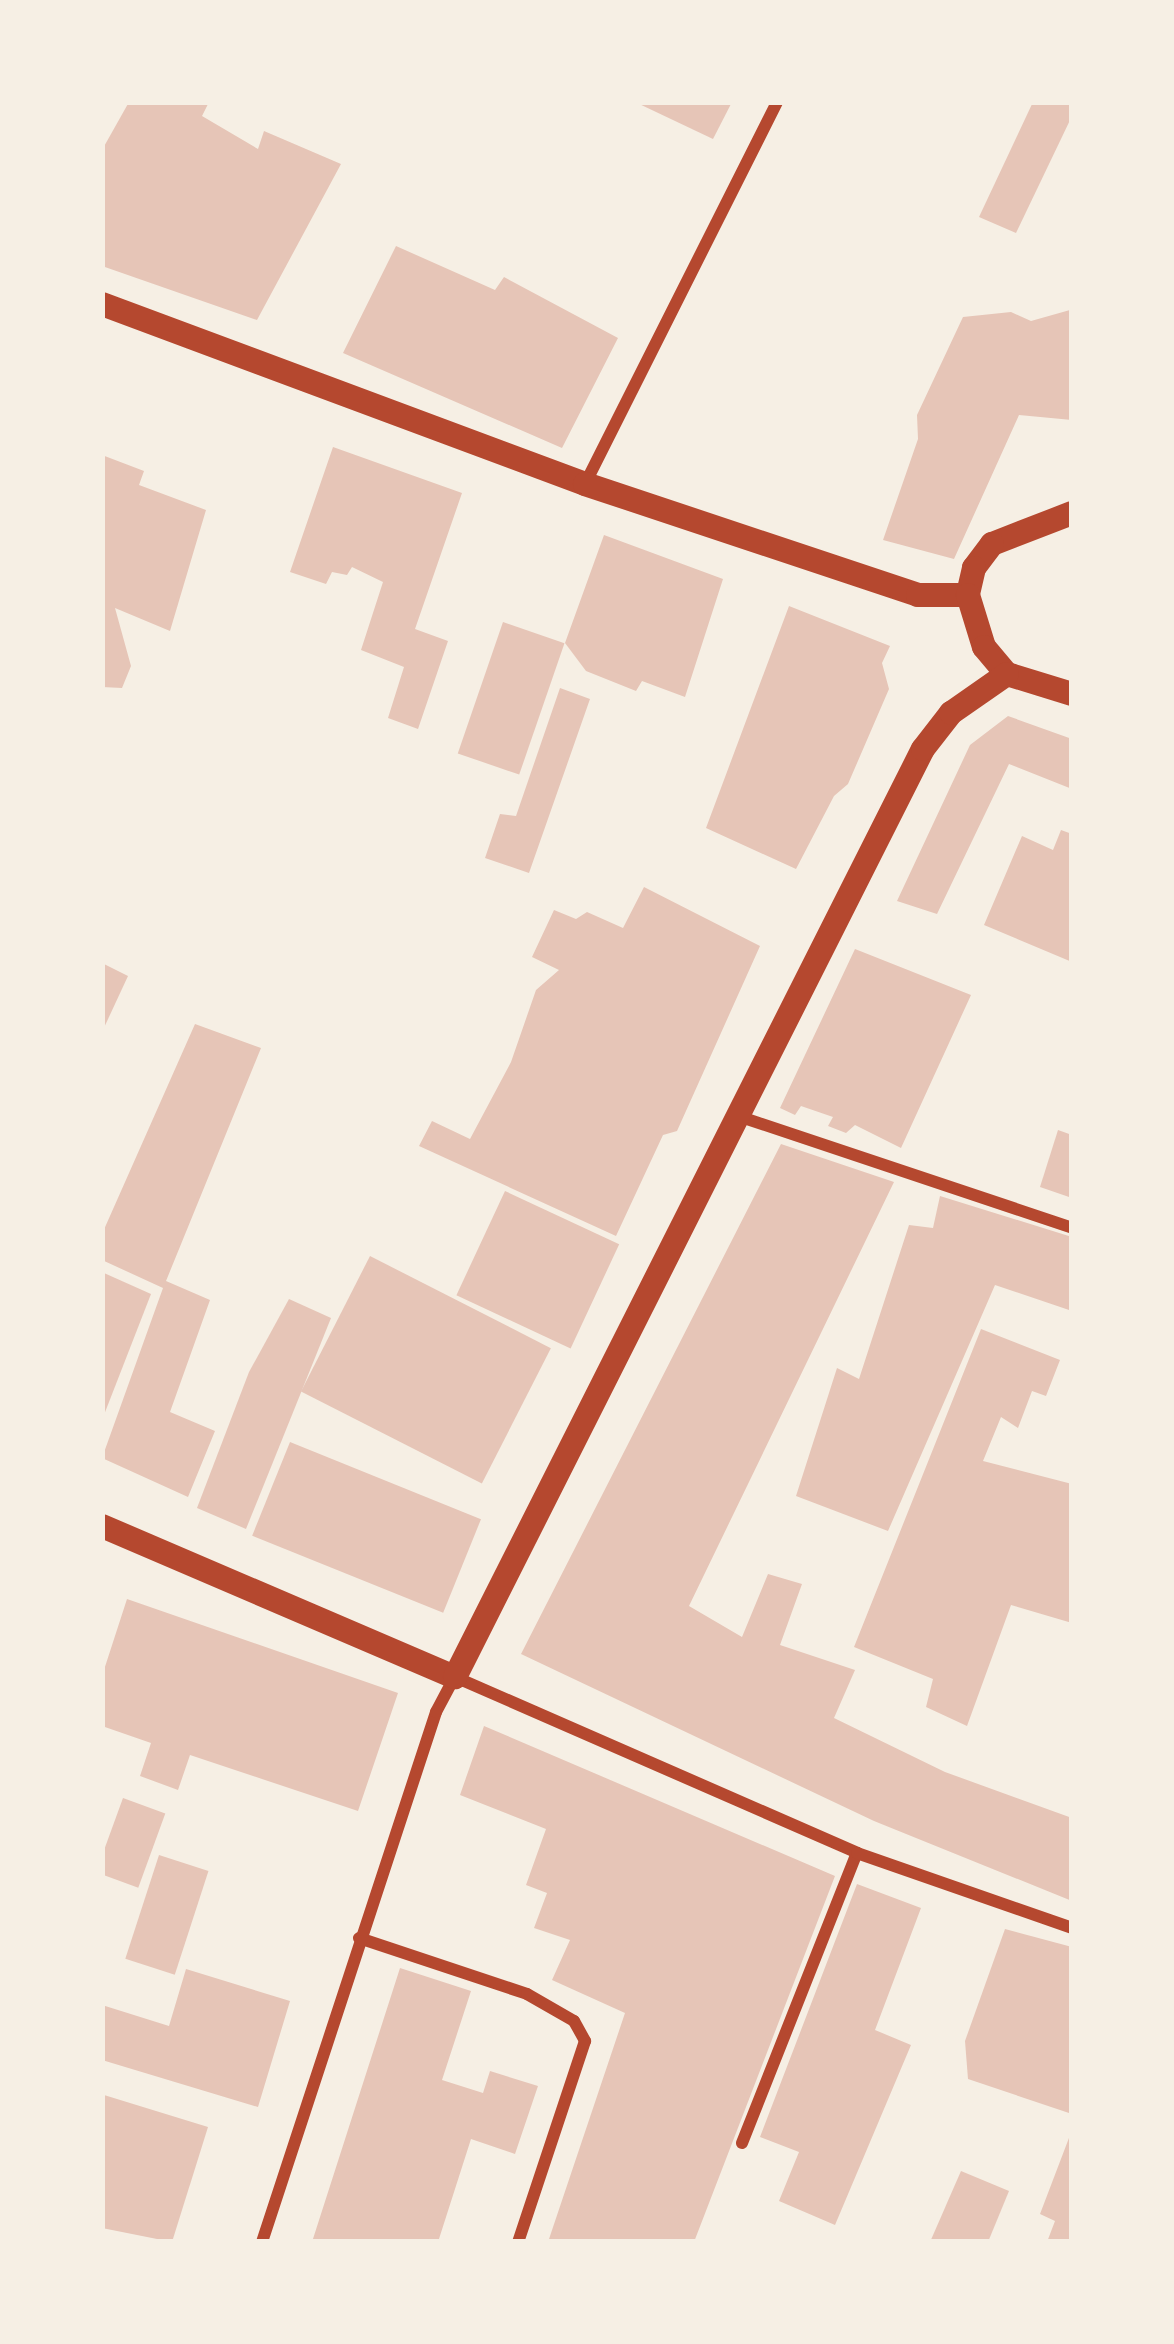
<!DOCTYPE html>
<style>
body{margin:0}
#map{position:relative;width:1174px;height:2344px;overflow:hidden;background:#f6efe4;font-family:Figtree,sans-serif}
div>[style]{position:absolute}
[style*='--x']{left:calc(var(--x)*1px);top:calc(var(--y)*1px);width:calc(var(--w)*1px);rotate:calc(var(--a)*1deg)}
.building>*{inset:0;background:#e6c5b7;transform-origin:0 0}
.minor>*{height:12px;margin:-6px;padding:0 6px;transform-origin:6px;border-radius:6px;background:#b5482f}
.secondary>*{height:24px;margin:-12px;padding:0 12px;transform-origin:12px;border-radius:12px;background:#b5482f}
span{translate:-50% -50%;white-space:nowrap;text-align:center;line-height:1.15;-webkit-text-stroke:10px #f6efe4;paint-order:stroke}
.frame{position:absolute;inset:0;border:105px solid #f6efe4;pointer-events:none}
</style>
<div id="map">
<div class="building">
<div style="clip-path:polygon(129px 102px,209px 102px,202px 116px,258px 149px,264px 131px,341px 164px,257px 320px,102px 266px,102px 150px)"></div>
<div style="clip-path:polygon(635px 102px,732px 102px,713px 139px)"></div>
<div style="clip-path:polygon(1033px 102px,1072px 102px,1072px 116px,1016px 233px,979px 217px)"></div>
<div style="clip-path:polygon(396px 246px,495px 290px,504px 277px,618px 338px,562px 448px,343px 353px)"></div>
<div style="clip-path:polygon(1070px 310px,1072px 420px,1019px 415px,954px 559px,883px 540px,918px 439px,917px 415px,963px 317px,1011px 312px,1031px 321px)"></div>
<div style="clip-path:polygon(333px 447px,462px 493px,415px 629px,448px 641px,418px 729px,388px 718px,404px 667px,361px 650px,383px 582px,352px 567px,347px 575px,332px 572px,326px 584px,290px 572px)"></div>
<div style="clip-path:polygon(102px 455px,144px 471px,139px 485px,206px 510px,170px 631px,115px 608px,131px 666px,122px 688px,102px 687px)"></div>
<div style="clip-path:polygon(604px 535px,723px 579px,685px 697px,642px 681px,636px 691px,586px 671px,565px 643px)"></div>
<div style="clip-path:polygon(789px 606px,890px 646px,882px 663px,889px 689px,848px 784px,834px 796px,796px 869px,706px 828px)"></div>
<div style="left:503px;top:622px;width:65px;height:139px;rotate:19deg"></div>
<div style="clip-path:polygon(560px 688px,590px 699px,529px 873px,485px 858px,500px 814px,516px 816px)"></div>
<div style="clip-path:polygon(1008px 716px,1072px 739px,1072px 789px,1009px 764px,937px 914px,897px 901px,970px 745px)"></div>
<div style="clip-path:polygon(1061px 830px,1072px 834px,1072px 962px,984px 925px,1022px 836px,1053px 850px)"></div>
<div style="clip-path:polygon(644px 887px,760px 946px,677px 1131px,663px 1135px,616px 1236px,419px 1146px,432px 1121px,470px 1139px,511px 1062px,536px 990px,559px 970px,532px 957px,554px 910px,576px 919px,587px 912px,623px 928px)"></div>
<div style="clip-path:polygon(855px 949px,971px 995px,901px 1148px,855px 1125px,846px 1133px,828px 1126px,833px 1117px,801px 1106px,795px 1115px,780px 1108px)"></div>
<div style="clip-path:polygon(102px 963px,128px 976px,102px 1032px)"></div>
<div style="clip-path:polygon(195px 1024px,261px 1048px,166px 1281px,210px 1300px,170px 1412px,215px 1431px,188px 1497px,102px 1458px,163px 1288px,102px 1260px,102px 1234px)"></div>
<div style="clip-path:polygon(1058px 1130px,1072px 1135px,1072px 1198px,1040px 1187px)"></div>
<div style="clip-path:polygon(781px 1144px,894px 1182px,689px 1606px,742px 1637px,768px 1574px,802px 1584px,780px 1645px,855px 1670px,834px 1718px,945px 1772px,1072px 1818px,1072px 1901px,874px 1821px,521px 1654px)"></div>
<div style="left:505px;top:1191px;width:126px;height:115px;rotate:25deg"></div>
<div style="clip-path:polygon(940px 1196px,1072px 1237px,1072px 1311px,995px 1285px,888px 1531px,796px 1496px,837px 1368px,859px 1379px,909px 1225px,933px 1228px)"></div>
<div style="left:370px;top:1256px;width:203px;height:152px;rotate:27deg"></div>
<div style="clip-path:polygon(104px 1273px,151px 1294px,102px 1420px,102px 1277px)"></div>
<div style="clip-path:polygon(289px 1299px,331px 1318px,246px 1529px,197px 1508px,249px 1372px)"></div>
<div style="clip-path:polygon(981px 1329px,1060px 1360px,1046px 1396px,1032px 1391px,1018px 1428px,1001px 1417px,983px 1461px,1072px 1484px,1072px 1623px,1011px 1605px,967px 1726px,926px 1707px,933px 1679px,854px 1647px)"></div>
<div style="left:290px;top:1442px;width:206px;height:101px;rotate:22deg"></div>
<div style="clip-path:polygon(127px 1599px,398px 1693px,358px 1811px,190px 1755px,178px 1790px,140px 1776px,151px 1743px,102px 1726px,102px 1676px)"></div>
<div style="clip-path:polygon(484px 1726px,835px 1876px,694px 2242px,548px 2242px,625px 2013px,552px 1980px,570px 1940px,534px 1928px,547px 1893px,526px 1885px,546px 1829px,460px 1795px)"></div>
<div style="left:123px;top:1798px;width:45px;height:79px;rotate:20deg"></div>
<div style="left:159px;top:1855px;width:52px;height:109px;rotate:18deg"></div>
<div style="clip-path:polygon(857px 1884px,921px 1908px,875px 2030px,911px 2045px,835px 2225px,779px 2201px,799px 2152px,760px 2137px)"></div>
<div style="clip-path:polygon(1005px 1929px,1072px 1947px,1072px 2114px,968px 2079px,965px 2041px)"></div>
<div style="clip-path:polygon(400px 1968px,471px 1991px,442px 2080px,483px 2093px,490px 2071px,538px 2086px,515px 2154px,471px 2139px,438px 2242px,312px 2242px)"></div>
<div style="clip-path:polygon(186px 1969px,290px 2001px,258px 2107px,102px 2060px,102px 2005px,169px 2026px)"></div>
<div style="clip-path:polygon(104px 2095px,208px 2127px,172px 2242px,102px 2228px)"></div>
<div style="clip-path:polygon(1072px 2130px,1072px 2242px,1047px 2242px,1055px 2221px,1040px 2214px)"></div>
<div style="clip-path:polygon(961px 2171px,1009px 2191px,988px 2242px,930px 2242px)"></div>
</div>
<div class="minor">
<div style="--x:585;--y:484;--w:428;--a:-63.3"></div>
<div style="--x:735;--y:1115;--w:355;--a:18.5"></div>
<div style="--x:359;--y:1938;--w:177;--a:18.4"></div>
<div style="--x:527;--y:1994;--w:54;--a:29.9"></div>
<div style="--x:574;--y:2021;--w:23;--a:61"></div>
<div style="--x:585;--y:2041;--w:212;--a:108.4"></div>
<div style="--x:742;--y:2143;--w:312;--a:-68.4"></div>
<div style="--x:262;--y:2242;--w:558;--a:-71.82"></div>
<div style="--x:436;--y:1712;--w:40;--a:-62"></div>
<div style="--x:455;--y:1677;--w:439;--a:23.6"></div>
<div style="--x:857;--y:1853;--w:228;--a:19.2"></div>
</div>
<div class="secondary">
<div style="--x:102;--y:304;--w:515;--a:20.44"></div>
<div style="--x:585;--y:484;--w:351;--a:18.4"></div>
<div style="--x:918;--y:595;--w:50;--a:0"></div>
<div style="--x:1072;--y:513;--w:86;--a:158.8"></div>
<div style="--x:992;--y:544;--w:30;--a:127"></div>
<div style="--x:974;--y:568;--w:28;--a:103"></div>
<div style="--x:968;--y:595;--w:54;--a:72.9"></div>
<div style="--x:984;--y:647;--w:35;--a:50"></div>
<div style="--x:1007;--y:674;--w:68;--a:17.1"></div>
<div style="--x:102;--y:1526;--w:384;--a:23.2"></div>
<div style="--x:455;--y:1677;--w:1039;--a:-63.24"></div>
<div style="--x:923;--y:749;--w:46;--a:-52.1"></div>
<div style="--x:951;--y:713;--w:68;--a:-34.9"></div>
</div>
<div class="frame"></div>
</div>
